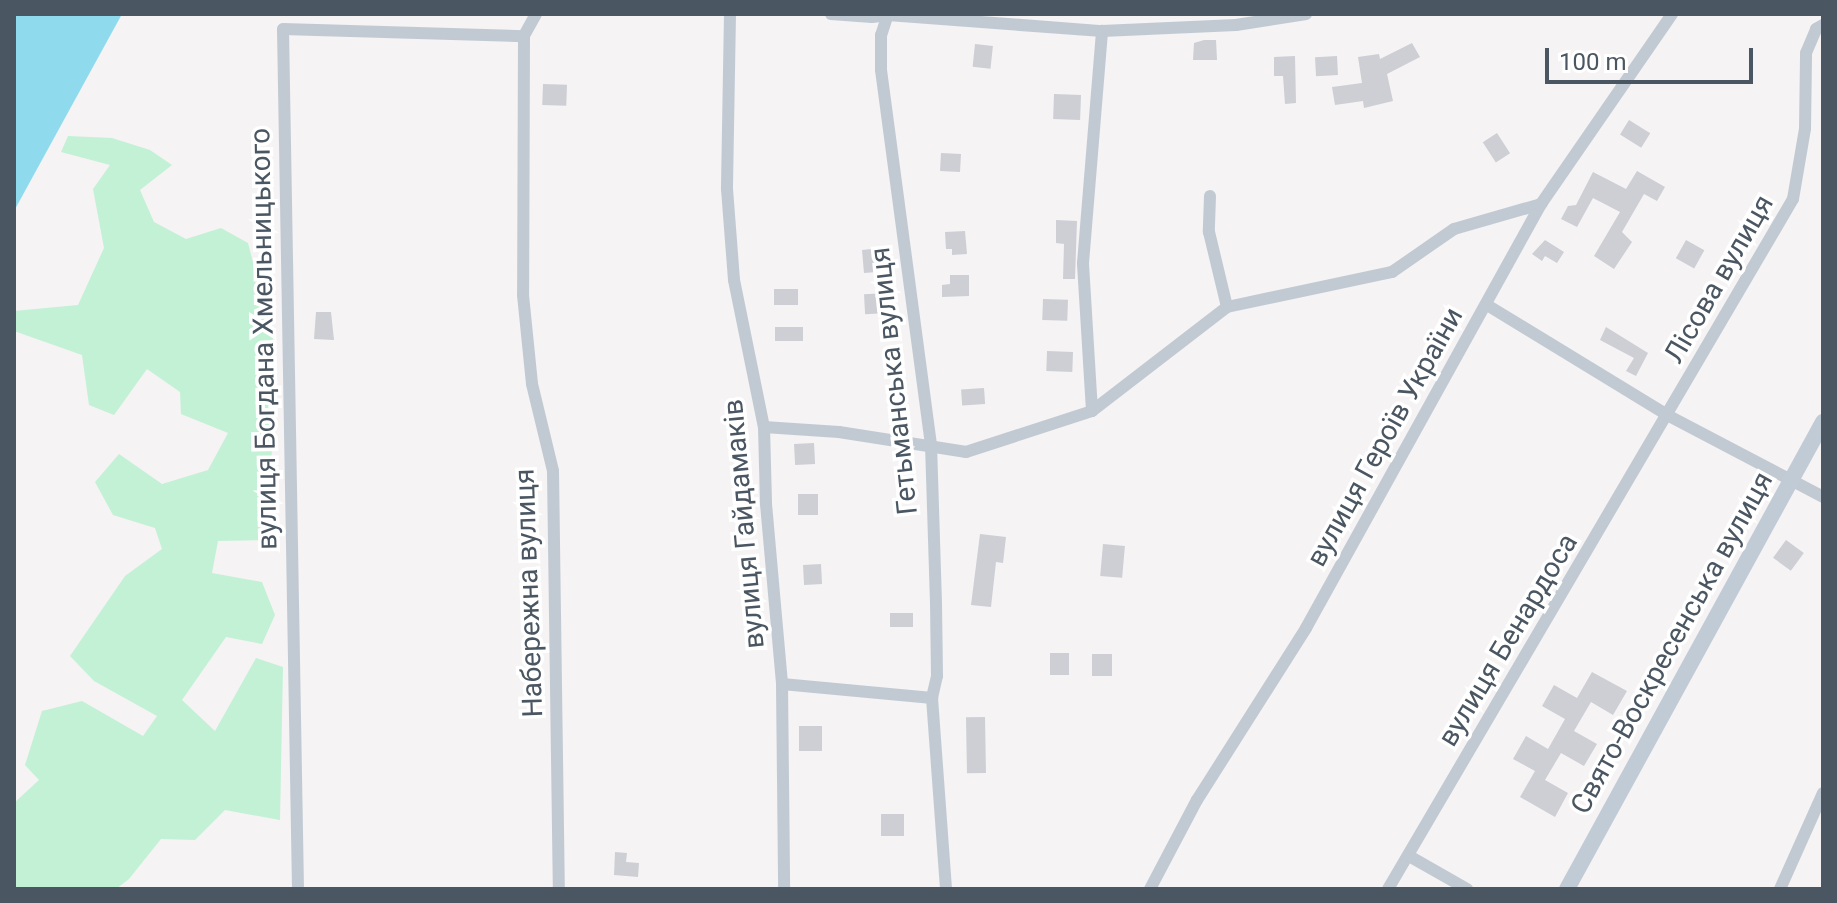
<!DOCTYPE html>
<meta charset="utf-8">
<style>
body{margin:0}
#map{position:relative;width:1837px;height:903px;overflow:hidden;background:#f5f3f3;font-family:Roboto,sans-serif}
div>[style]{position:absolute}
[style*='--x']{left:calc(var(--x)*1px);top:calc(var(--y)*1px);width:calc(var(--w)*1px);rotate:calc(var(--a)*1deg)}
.green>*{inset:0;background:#c3f1d5}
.water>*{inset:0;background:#90daee}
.building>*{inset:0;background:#cdcfd5;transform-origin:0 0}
.street>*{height:12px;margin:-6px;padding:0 6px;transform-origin:6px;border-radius:6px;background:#c1cad2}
.secondary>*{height:16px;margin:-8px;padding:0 8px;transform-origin:8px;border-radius:8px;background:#c1cbd6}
span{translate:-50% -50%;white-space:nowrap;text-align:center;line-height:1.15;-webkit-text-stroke:7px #fff;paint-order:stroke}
.street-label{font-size:28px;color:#4a5661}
.frame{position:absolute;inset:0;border:16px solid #4a5661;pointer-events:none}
.scale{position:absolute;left:1545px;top:48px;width:208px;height:36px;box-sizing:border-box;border:4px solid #4a5661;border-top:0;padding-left:10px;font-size:24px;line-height:28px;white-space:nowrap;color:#4a5661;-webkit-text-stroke:6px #fff;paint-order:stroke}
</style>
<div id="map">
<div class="green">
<div style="clip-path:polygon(68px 136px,112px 138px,150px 150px,172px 165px,140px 190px,154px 222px,186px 239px,221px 228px,248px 243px,275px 346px,269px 540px,218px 541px,212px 573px,262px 582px,275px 615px,262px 644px,226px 637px,182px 700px,215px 731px,256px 658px,283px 667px,280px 820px,225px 810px,195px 840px,161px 839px,129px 879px,116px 889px,14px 889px,14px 803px,39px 780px,25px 765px,42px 711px,82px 701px,143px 736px,157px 716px,94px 681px,70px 656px,125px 576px,162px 549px,155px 528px,113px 515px,95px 482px,119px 454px,162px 484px,208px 470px,228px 433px,181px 414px,180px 392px,147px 369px,114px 415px,89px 405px,82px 355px,14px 331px,14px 311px,78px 305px,104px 248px,93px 189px,110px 165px,61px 152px)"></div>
</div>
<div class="water">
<div style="clip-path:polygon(14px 14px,122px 14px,14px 211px)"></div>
</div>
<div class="building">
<div style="clip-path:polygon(1204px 40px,1216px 40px,1217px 60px,1193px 60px,1194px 43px)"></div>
<div style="clip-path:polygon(1412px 43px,1420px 57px,1387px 74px,1393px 101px,1364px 108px,1363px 101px,1335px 105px,1332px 87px,1362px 83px,1358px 57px,1379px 54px,1380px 59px)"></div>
<div style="left:975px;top:44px;width:18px;height:23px;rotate:6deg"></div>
<div style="clip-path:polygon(1295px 56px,1296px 103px,1285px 104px,1283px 76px,1274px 76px,1274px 57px)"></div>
<div style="left:1337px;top:56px;width:19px;height:22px;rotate:87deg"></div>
<div style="left:543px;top:84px;width:24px;height:21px;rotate:2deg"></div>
<div style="left:1054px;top:94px;width:27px;height:25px;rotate:2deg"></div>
<div style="left:1629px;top:120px;width:25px;height:17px;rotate:32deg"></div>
<div style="left:1497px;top:133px;width:24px;height:17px;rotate:57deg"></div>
<div style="left:941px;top:153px;width:20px;height:18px;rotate:3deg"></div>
<div style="clip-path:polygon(1637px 171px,1665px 187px,1657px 201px,1644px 194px,1622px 232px,1632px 242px,1614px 269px,1594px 256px,1620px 212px,1593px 198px,1577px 227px,1561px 219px,1568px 206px,1576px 205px,1593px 172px,1626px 189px)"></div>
<div style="clip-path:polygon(1056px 220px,1077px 221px,1075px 279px,1063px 279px,1064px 244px,1056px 243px)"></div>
<div style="clip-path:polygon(965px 231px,967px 254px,952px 255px,952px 249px,946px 249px,945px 232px)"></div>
<div style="clip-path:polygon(1545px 240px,1564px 252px,1557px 263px,1545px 256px,1542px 261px,1532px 254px)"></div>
<div style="left:1686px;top:240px;width:21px;height:21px;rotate:29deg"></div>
<div style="clip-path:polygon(881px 248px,883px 263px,876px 264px,877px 272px,864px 273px,862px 250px)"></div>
<div style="clip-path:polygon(950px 275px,969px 275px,969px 296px,942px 297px,942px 285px,950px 284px)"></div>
<div style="left:798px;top:289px;width:16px;height:24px;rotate:90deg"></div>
<div style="left:887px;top:293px;width:20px;height:23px;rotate:87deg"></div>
<div style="left:1043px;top:299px;width:25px;height:21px;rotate:2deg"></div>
<div style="clip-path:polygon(316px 312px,331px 312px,334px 340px,314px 339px)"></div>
<div style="left:803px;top:327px;width:14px;height:28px;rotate:90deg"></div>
<div style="clip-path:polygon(1606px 327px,1648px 353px,1636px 376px,1626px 371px,1634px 358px,1600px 340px)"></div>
<div style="left:1047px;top:351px;width:26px;height:20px;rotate:2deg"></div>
<div style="left:984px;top:388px;width:16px;height:23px;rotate:86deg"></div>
<div style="left:814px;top:443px;width:21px;height:20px;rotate:87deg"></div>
<div style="left:798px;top:494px;width:20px;height:21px"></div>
<div style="clip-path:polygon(980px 534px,1006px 537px,1003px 563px,996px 562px,991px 607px,971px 605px)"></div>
<div style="left:1786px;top:540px;width:22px;height:22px;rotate:36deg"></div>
<div style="left:1103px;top:544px;width:22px;height:32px;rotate:5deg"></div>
<div style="left:821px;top:564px;width:20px;height:18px;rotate:87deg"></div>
<div style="left:913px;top:613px;width:14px;height:23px;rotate:90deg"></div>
<div style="left:1050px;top:653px;width:19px;height:22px"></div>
<div style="left:1092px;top:654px;width:20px;height:22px"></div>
<div style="clip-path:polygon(1592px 672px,1627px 691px,1613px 715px,1591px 702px,1574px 731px,1597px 744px,1584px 766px,1561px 753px,1545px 780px,1568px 793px,1555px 817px,1520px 797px,1535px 771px,1513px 759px,1526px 736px,1548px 749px,1565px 719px,1542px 706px,1554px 685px,1577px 698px)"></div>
<div style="left:985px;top:717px;width:56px;height:19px;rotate:89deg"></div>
<div style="left:799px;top:726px;width:23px;height:25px"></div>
<div style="left:881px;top:814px;width:23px;height:22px"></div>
<div style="clip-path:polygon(615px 852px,627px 853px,626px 862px,639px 863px,638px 877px,614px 875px)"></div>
</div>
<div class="street">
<div style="--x:536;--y:14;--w:25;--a:119"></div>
<div style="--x:524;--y:36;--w:259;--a:90.2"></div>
<div style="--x:523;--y:295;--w:89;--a:84.2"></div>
<div style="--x:532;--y:384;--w:89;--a:76.4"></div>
<div style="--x:553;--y:471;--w:418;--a:89.2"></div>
<div style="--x:730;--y:14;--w:175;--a:91"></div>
<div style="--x:727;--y:189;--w:91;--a:85.6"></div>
<div style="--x:734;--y:280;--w:150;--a:78.5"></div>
<div style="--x:764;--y:427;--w:77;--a:88.5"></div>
<div style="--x:766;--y:504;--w:181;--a:84.9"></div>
<div style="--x:782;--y:684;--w:205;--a:89.4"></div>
<div style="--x:831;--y:14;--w:41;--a:4.2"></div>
<div style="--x:872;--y:17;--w:16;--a:-7"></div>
<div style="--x:888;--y:15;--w:215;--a:4.3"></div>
<div style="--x:1102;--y:31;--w:134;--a:-2.6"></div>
<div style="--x:1236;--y:25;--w:71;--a:-8.9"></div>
<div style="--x:888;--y:14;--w:22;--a:108"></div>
<div style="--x:881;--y:35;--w:35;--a:90"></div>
<div style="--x:881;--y:70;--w:377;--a:82.4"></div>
<div style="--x:931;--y:444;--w:160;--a:88.2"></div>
<div style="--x:936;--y:604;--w:72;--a:89.2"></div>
<div style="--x:937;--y:676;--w:23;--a:103"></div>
<div style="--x:932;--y:698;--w:192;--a:85.8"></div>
<div style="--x:1210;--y:196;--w:36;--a:92"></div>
<div style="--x:1209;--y:232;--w:77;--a:76.5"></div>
<div style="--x:1487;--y:305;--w:213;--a:31.4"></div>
<div style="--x:1669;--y:416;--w:174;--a:27.7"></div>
<div style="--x:1092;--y:411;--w:148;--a:-93.5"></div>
<div style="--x:1083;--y:263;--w:233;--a:-85.3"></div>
<div style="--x:764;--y:427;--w:75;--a:3.8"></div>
<div style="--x:839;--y:432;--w:129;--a:8.9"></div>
<div style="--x:966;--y:452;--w:133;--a:-18"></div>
<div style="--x:1092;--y:411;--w:170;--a:-37.6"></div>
<div style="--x:1227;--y:307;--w:169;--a:-12"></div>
<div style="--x:1392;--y:272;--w:75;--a:-34.7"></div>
<div style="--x:1454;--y:229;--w:91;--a:-16"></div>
<div style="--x:782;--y:684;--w:151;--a:5.3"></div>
<div style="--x:1409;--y:856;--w:67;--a:29.6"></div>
<div style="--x:298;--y:889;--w:860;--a:-91"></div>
<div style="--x:283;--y:29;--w:241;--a:1.7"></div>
<div style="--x:1150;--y:889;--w:101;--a:-62.2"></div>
<div style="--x:1197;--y:800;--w:204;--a:-57.6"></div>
<div style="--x:1306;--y:628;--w:485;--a:-61"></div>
<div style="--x:1541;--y:204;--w:231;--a:-55.4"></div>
<div style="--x:1388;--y:889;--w:800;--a:-59.59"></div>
<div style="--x:1793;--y:199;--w:71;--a:-80.3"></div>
<div style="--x:1805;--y:129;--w:76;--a:-89.2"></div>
<div style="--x:1806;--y:53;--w:26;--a:-67"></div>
<div style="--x:1816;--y:29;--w:8;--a:-30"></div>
<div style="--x:1780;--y:889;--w:105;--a:-65.9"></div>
</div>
<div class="secondary">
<div style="--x:1567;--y:889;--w:533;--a:-61.27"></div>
</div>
<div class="street-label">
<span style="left:1719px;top:279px;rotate:-60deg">Лісова вулиця</span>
<span style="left:264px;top:339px;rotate:-91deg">вулиця Богдана Хмельницького</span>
<span style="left:894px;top:381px;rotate:-96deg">Гетьманська вулиця</span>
<span style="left:1385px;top:437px;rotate:-61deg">вулиця Героїв України</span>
<span style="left:744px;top:524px;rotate:-95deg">вулиця Гайдамаків</span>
<span style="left:529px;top:593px;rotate:-92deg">Набережна вулиця</span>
<span style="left:1508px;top:640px;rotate:-59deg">вулиця Бенардоса</span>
<span style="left:1672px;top:643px;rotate:-61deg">Свято-Воскресенська вулиця</span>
</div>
<div class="frame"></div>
<div class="scale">100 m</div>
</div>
